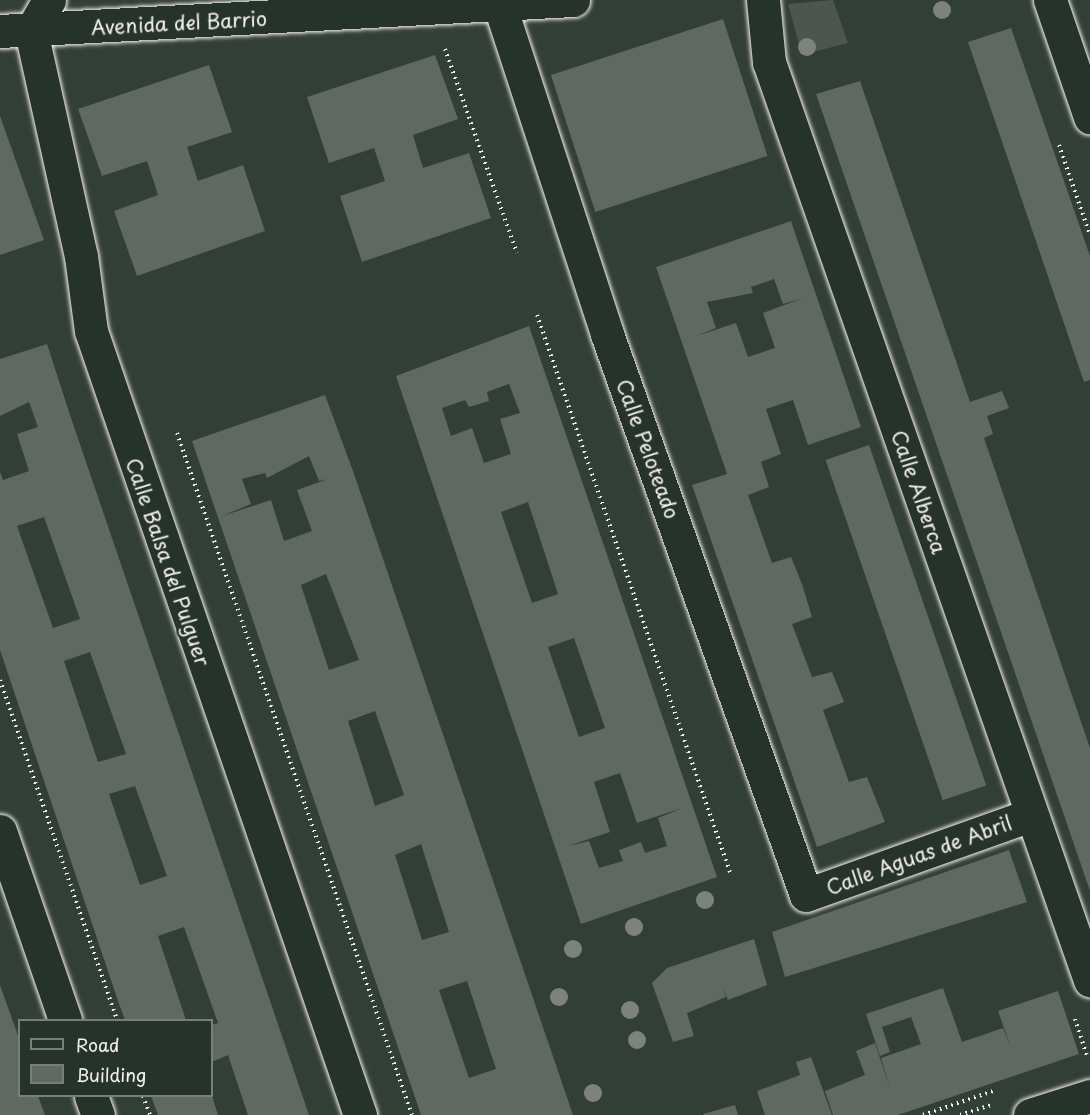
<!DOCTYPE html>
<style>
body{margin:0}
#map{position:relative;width:1090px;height:1115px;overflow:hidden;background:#323e38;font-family:"Playpen Sans",sans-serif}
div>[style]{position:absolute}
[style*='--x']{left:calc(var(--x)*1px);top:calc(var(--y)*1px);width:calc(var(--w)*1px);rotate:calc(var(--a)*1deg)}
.green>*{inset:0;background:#4c564f}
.building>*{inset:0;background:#5f6861;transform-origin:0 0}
.path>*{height:4px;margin-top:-2px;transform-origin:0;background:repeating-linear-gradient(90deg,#f4f1e8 0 1.5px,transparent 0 6px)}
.roads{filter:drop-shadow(0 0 2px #f4f1e8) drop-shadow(0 0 2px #f4f1e8)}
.street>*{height:33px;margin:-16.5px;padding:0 16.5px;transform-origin:16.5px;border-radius:16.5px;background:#26332d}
.secondary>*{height:33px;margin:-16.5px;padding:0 16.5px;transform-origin:16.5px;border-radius:16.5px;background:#26332d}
.trees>*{width:18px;height:18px;margin:-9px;border-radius:50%;background:#7c837b}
span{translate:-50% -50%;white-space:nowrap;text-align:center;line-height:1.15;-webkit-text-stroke:4.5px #26332d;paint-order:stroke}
.street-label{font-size:20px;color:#f4f1e8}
.legend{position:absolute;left:18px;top:1019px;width:195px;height:78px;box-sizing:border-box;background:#26332d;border:2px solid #787f78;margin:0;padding:8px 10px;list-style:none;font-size:18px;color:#f4f1e8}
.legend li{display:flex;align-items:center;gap:12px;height:30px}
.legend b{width:30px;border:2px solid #787f78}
</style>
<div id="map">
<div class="green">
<div style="clip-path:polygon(833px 0,848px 43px,802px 55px,788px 4px)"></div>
</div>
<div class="building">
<div style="left:723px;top:19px;width:144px;height:181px;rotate:72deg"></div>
<div style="clip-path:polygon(1011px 28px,1090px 256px,1090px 380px,1084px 382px,968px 42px)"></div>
<div style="clip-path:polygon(435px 55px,458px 119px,413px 135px,423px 168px,469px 153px,491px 218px,362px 262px,340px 196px,385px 181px,374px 148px,329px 163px,307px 97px)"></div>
<div style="clip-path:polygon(209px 65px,232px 132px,187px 147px,198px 181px,243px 165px,265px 231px,137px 276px,114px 211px,158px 195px,147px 161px,102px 176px,78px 109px)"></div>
<div style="clip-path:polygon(860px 81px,970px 402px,1002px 391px,1009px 408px,987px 416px,993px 434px,984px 438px,1090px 748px,1090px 891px,816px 94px)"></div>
<div style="clip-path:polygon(0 116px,44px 240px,0 255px)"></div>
<div style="clip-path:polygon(evenodd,791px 221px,861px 427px,808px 445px,793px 400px,766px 409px,781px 454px,761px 462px,769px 487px,748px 495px,772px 563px,791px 557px,802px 584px,812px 617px,792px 624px,812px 677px,832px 672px,844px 702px,823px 710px,849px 782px,867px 777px,885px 822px,817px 847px,692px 485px,727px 474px,656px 267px,791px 221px,774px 279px,783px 304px,803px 298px,763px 313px,775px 348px,748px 357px,736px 323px,696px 336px,716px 328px,707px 302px,753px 293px,751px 287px,774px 279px)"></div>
<div style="clip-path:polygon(evenodd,529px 326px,717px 877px,581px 924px,396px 376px,529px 326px,509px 384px,520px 413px,500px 419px,511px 454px,484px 463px,472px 428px,451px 436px,442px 408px,465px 400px,469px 407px,489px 401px,487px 392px,509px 384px,529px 326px,528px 502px,558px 594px,532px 603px,501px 512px,528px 502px,529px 326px,574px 638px,605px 728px,579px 737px,548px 647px,574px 638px,529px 326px,620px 773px,637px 823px,682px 808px,658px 818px,667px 846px,645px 853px,641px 842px,619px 850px,623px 861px,599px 868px,589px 841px,568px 846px,610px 832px,594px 782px,620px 773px)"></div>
<div style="clip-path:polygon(evenodd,47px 344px,70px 415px,309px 1115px,248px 1115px,228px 1055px,212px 1062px,212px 1025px,218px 1023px,184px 927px,158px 936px,186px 1020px,125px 1020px,118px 1001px,0 650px,0 472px,3px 480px,29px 471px,17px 434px,38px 427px,29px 402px,0 416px,0 359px,47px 344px,44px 517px,80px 619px,53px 628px,17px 526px,44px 517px,47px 344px,90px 652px,126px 754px,98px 762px,64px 661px,90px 652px,47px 344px,135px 786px,167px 876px,140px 885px,109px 794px,135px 786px)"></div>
<div style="clip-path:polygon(evenodd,325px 395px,353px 471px,573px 1115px,421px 1115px,192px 441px,325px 395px,309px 456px,319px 481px,328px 479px,297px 490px,312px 531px,284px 541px,271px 500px,222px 516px,251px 504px,242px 479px,265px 473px,267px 478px,309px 456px,325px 395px,326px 574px,359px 660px,329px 670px,301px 585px,326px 574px,325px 395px,375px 711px,404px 795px,375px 806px,348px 721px,375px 711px,325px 395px,421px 844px,449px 932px,422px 940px,395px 855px,421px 844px,325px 395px,467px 981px,496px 1069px,469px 1078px,439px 990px,467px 981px)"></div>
<div style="left:869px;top:445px;width:360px;height:46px;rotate:71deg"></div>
<div style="clip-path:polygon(1009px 850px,1027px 902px,785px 977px,772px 932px)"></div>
<div style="clip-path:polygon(754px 939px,767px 985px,728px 1000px,721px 984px,726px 997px,687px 1013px,694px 1036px,673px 1042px,652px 983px,667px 968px)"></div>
<div style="clip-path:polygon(0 985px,20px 1041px,20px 1096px,38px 1096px,45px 1115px,0 1115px)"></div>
<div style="clip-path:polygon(943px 988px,962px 1042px,1003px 1028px,1011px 1048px,998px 1011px,1058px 991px,1079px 1054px,898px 1115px,833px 1115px,825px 1091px,865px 1075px,856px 1051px,875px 1043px,890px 1088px,881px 1058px,921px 1044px,911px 1017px,882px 1027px,890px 1052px,880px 1056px,866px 1014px)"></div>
<div style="clip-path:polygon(811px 1057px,832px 1115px,765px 1115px,757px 1091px,800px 1075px,796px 1062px)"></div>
<div style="clip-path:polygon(151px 1096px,212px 1096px,218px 1115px,158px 1115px)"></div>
<div style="clip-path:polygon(735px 1105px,738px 1115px,704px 1115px,703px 1114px)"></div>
</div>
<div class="path">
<div style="--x:445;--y:49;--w:216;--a:70.6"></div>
<div style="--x:1059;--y:145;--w:95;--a:71"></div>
<div style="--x:537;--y:315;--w:593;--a:70.89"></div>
<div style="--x:177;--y:433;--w:721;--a:70.99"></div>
<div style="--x:0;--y:680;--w:360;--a:71"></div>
<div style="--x:1075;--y:1019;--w:38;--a:72"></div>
<div style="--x:143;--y:1096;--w:20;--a:70"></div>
<div style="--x:923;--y:1115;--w:77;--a:-18.9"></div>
<div style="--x:960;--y:1115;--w:33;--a:-18"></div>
</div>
<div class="roads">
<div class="street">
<div style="--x:49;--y:0;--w:36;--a:120"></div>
<div style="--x:31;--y:31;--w:230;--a:77.5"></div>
<div style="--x:81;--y:256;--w:76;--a:82.4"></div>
<div style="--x:91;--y:331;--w:829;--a:71.06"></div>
<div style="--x:498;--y:0;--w:351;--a:71.9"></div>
<div style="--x:607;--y:334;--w:595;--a:70.47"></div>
<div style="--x:806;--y:895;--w:239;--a:-19.6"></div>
<div style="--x:763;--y:0;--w:62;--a:84.5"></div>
<div style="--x:769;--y:62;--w:973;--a:70.73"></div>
<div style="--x:1050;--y:0;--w:124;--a:71.1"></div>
<div style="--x:0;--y:831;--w:200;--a:71"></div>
<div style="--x:91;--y:1096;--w:20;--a:70"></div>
<div style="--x:1030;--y:1115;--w:63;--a:-17.6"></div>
</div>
<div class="secondary">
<div style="--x:0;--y:31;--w:574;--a:-3.1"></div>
</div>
</div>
<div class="trees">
<div style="left:942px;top:10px"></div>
<div style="left:807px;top:47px"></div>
<div style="left:705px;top:900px"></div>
<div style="left:634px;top:927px"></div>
<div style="left:573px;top:949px"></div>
<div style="left:559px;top:997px"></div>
<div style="left:630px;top:1010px"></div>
<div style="left:637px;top:1040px"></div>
<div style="left:593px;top:1093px"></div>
</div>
<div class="street-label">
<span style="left:179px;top:23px;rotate:-3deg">Avenida del Barrio</span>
<span style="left:648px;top:449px;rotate:70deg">Calle Peloteado</span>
<span style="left:919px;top:492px;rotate:71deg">Calle Alberca</span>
<span style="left:168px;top:562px;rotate:71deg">Calle Balsa del Pulguer</span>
<span style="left:919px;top:855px;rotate:-20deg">Calle Aguas de Abril</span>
</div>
<ul class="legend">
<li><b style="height:8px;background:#26332d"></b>Road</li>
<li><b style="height:16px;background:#5f6861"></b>Building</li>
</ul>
</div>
